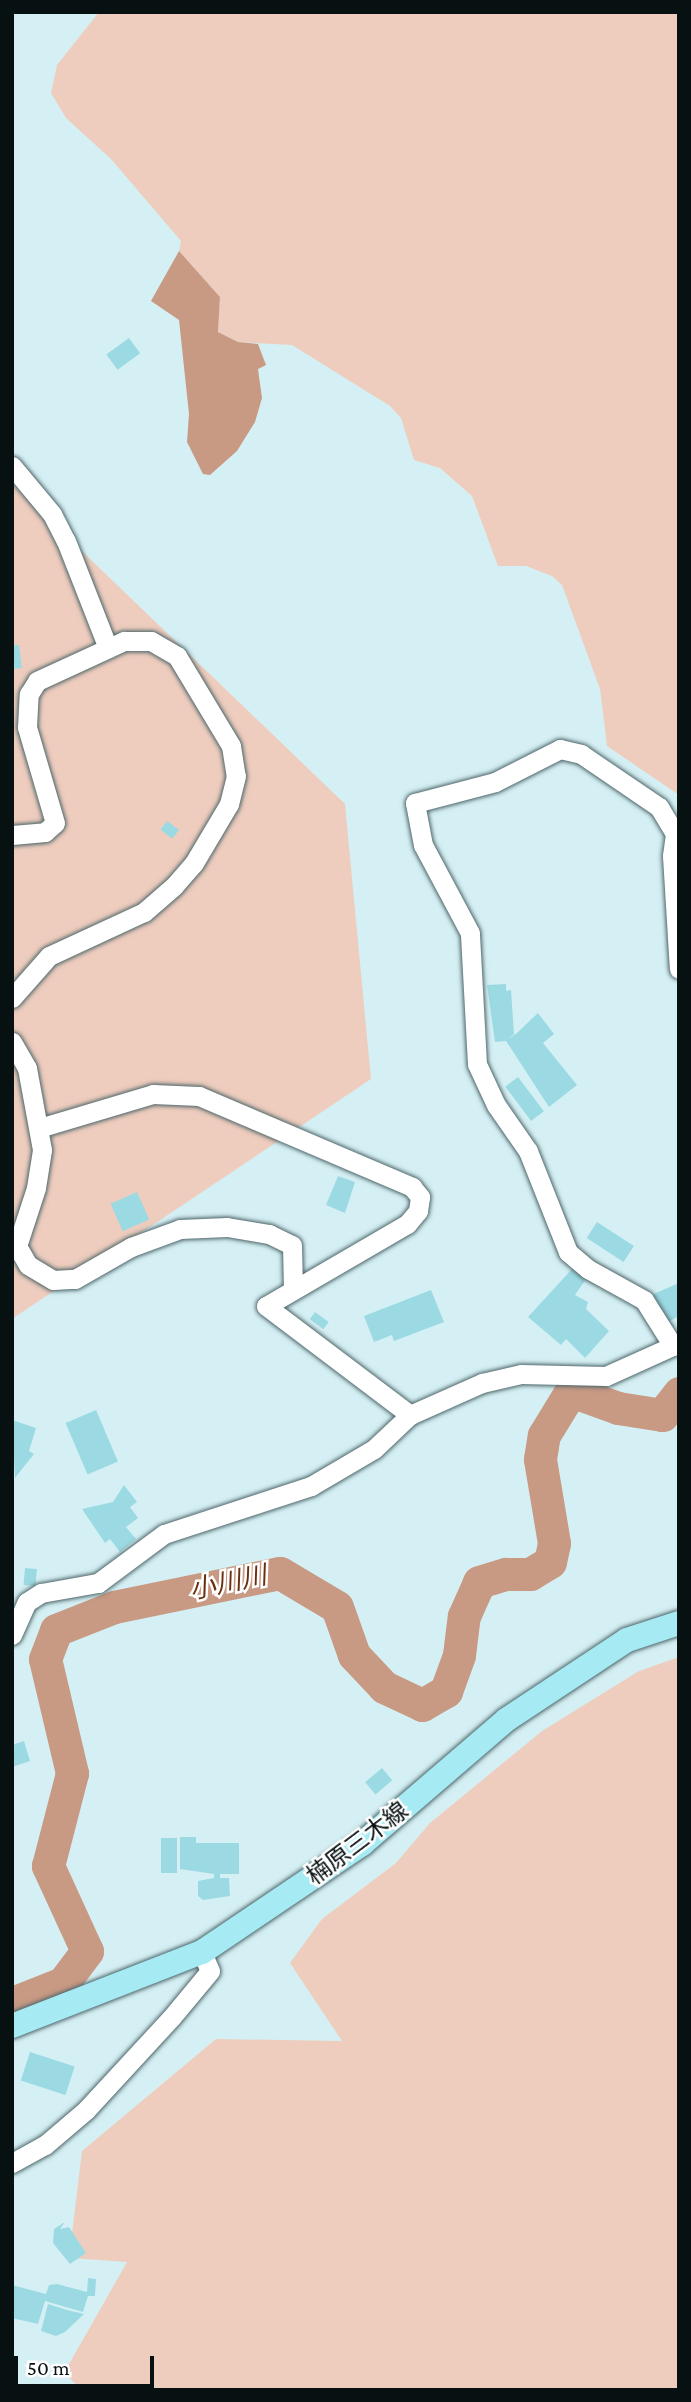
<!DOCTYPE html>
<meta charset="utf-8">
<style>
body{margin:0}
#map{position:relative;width:691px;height:2402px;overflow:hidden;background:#d5f0f4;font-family:"Crimson Pro","Noto Sans JP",serif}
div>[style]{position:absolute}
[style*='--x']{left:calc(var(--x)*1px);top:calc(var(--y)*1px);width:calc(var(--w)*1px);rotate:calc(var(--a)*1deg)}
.green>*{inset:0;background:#eecdbe}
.water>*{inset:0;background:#c89983}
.river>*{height:33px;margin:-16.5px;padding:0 16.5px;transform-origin:16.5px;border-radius:16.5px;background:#c89983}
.building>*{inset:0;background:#9cdae3;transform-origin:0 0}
.roads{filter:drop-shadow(0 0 2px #4e666a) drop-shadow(0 0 2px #4e666a)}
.minor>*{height:19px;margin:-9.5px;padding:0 9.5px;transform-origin:9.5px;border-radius:9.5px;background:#fff}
.major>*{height:24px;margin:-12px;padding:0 12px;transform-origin:12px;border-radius:12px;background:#a6eaf4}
span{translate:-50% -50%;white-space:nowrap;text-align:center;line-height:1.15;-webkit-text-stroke:5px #fff;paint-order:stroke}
.street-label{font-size:24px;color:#071112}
.water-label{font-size:26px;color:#6a2f0e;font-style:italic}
.frame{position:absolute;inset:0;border:14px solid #071112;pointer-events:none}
.scale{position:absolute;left:14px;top:2356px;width:140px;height:32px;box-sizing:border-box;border:4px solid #071112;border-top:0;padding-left:9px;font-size:21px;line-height:24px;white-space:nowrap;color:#071112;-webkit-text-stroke:5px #fff;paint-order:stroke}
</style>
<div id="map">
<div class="green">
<div style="clip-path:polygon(99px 12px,679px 12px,679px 795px,607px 746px,600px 689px,562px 585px,552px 576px,526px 566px,498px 566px,472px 496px,440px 468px,414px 460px,401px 418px,390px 406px,292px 345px,238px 342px,218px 332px,220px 297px,179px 251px,181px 241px,111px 159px,66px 118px,51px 93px,57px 65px)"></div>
<div style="clip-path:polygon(12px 484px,345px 804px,371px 1079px,12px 1319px)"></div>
<div style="clip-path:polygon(679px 1657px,679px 2390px,82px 2390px,64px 2373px,127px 2262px,69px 2258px,82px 2151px,216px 2039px,342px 2041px,290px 1963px,322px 1919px,396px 1863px,430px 1823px,542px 1731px,639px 1671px)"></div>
</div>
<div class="water">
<div style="clip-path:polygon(179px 251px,220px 297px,218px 332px,238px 342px,258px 344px,266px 365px,258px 369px,262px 398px,255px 422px,237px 451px,210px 475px,203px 474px,187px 442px,189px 414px,179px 320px,151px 301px)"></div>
</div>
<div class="river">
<div style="--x:12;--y:2003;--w:55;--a:-21.4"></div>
<div style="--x:63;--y:1983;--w:40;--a:-53"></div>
<div style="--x:87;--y:1951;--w:94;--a:-114.6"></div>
<div style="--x:48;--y:1866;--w:96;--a:-75.5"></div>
<div style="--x:72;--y:1773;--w:117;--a:-103.3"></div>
<div style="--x:45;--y:1659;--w:31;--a:-69"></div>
<div style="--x:56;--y:1630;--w:62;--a:-21.6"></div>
<div style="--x:114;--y:1607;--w:169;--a:-11.6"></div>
<div style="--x:280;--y:1573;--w:66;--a:30.8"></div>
<div style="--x:337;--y:1607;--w:51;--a:70.5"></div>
<div style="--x:354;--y:1655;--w:44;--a:46.8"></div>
<div style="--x:384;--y:1687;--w:42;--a:25.3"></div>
<div style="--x:422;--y:1705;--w:28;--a:-30"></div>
<div style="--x:446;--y:1691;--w:38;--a:-70"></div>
<div style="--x:459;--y:1655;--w:39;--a:-83"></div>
<div style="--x:464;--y:1616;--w:37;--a:-66"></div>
<div style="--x:479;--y:1582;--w:28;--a:-17"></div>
<div style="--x:506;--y:1574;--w:24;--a:0"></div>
<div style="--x:530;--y:1574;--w:23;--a:-31"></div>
<div style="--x:550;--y:1562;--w:19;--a:-78"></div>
<div style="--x:554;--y:1543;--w:85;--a:-99.5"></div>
<div style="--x:540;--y:1459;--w:24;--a:-81"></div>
<div style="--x:544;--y:1435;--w:52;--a:-58.5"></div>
<div style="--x:571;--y:1391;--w:50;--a:19.9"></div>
<div style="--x:618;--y:1408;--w:45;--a:9"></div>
<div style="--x:662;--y:1415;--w:28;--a:-52"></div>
</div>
<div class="building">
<div style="left:129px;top:338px;width:19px;height:28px;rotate:54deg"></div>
<div style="clip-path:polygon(12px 645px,19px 645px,22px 668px,12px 669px)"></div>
<div style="left:167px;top:821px;width:15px;height:11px;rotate:37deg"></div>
<div style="clip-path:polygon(506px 984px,506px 991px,511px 990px,514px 1034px,508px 1039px,517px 1033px,538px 1013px,554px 1034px,543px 1043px,577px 1085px,549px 1107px,506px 1041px,495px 1042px,487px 985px)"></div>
<div style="left:518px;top:1077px;width:43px;height:16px;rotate:53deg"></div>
<div style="clip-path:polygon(338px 1176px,355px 1182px,345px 1213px,326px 1205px)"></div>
<div style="left:137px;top:1192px;width:30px;height:29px;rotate:66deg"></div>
<div style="left:597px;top:1222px;width:44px;height:19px;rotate:33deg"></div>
<div style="clip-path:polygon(572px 1269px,586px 1279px,575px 1295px,588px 1302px,586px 1309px,609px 1331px,585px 1358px,566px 1339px,561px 1345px,528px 1317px)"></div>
<div style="clip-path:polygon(679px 1283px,679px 1316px,664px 1324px,649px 1296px)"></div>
<div style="clip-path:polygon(431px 1290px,444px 1322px,394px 1341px,392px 1335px,374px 1342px,364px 1316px)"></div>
<div style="left:315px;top:1312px;width:17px;height:9px;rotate:36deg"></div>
<div style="left:96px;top:1410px;width:56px;height:33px;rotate:67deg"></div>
<div style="clip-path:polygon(12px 1420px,36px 1428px,29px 1451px,34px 1454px,15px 1478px)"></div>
<div style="clip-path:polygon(124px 1485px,137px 1502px,130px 1507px,138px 1518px,126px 1527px,136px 1539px,120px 1552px,110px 1539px,105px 1543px,82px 1509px,113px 1502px)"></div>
<div style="left:25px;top:1568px;width:12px;height:17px;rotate:5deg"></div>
<div style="clip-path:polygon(24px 1741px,30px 1761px,12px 1767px,12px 1745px)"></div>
<div style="left:382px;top:1768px;width:16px;height:22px;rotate:50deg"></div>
<div style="clip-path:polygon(180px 1837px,196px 1837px,196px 1843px,239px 1843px,239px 1874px,220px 1874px,220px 1878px,229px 1878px,230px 1896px,203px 1900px,198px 1896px,198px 1881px,214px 1878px,214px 1874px,180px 1869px)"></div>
<div style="left:161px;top:1838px;width:16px;height:35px"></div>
<div style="left:30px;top:2052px;width:47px;height:30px;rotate:18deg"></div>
<div style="clip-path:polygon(65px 2222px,60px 2229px,69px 2227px,86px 2253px,70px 2264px,53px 2243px,54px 2229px)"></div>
<div style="clip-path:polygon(88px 2278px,96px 2279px,95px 2296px,88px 2296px,83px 2312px,45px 2301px,38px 2324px,12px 2318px,12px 2285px,46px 2294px,49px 2285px,57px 2284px,87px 2292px)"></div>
<div style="clip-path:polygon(48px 2304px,67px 2310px,84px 2314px,65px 2332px,56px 2336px,41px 2331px)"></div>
</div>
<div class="roads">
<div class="minor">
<div style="--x:12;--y:466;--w:62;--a:50.2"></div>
<div style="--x:52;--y:514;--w:30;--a:63"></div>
<div style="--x:66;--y:541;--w:115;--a:68.6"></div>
<div style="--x:12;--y:835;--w:33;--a:-5"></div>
<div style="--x:45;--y:832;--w:13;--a:-42"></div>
<div style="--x:55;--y:823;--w:100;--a:-106.3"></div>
<div style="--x:27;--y:727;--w:33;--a:-87"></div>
<div style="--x:29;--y:694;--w:15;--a:-58"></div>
<div style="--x:37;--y:681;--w:96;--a:-24.7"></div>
<div style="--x:124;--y:641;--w:27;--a:0"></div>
<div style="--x:151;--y:641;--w:30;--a:30"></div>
<div style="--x:177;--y:656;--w:105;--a:59"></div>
<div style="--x:231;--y:746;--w:30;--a:81"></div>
<div style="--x:236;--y:776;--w:29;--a:104"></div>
<div style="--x:229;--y:804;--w:69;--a:120.7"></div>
<div style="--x:194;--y:863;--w:30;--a:131"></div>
<div style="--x:174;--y:886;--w:40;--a:139"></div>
<div style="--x:144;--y:912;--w:105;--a:155.1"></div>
<div style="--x:49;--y:956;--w:56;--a:131.4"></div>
<div style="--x:12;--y:1042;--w:30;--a:60"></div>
<div style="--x:27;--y:1068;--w:83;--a:79.6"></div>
<div style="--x:42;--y:1150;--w:38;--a:99"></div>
<div style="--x:36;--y:1188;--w:61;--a:108.1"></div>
<div style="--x:17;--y:1246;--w:22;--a:60"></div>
<div style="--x:28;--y:1265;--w:29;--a:31"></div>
<div style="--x:53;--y:1280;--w:22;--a:-3"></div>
<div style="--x:75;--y:1279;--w:64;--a:-29.7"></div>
<div style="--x:131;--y:1247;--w:52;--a:-20.2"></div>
<div style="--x:180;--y:1229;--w:47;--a:-2.4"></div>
<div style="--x:227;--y:1227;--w:43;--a:9.5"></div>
<div style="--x:269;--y:1234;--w:25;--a:26"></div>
<div style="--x:292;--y:1245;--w:44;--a:88.7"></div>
<div style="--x:39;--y:1128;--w:119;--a:-16.6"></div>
<div style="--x:153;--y:1094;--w:46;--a:2.5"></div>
<div style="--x:199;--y:1096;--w:232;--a:23.1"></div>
<div style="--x:412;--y:1187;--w:13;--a:51"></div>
<div style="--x:420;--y:1197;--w:14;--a:98"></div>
<div style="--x:418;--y:1211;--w:17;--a:130"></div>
<div style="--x:407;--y:1224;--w:163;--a:149.8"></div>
<div style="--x:266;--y:1306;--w:181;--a:37.1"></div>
<div style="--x:673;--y:1346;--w:54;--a:-122.2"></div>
<div style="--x:644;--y:1300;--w:64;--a:-151"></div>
<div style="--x:588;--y:1269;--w:26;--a:-140"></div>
<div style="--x:568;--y:1252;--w:109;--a:-111.6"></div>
<div style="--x:528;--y:1151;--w:56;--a:-124.8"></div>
<div style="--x:496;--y:1105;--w:45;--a:-114.9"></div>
<div style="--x:477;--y:1064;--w:131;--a:-93.1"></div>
<div style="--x:470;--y:933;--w:100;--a:-118.1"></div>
<div style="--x:423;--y:845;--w:43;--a:-100.8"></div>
<div style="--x:415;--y:803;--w:83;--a:-14.7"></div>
<div style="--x:495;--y:782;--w:73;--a:-26.9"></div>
<div style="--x:560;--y:749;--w:22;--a:13"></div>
<div style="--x:581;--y:754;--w:94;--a:34.2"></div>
<div style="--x:659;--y:807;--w:31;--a:59"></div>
<div style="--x:675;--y:834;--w:22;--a:98"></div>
<div style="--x:672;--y:856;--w:113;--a:86.5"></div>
<div style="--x:12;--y:1635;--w:36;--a:-66"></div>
<div style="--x:27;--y:1602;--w:17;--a:-33"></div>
<div style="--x:41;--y:1593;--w:58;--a:-10"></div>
<div style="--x:98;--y:1583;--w:82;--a:-36.6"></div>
<div style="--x:164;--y:1534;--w:155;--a:-18.1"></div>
<div style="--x:311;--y:1486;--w:73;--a:-30.4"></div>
<div style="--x:374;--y:1449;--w:50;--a:-43.4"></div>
<div style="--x:410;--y:1415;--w:79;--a:-24"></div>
<div style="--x:482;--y:1383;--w:40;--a:-13"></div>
<div style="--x:521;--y:1374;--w:85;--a:1.3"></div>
<div style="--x:606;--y:1376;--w:80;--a:-24.3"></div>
<div style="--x:12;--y:2163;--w:38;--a:-29"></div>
<div style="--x:45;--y:2145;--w:54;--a:-40.5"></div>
<div style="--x:86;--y:2110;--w:125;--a:-47.3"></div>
<div style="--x:171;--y:2018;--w:61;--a:-50.3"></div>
<div style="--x:210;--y:1971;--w:21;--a:-113"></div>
</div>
<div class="major">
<div style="--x:12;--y:2026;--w:204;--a:-21.3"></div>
<div style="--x:202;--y:1952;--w:193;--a:-34"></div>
<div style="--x:362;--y:1844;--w:190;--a:-40.7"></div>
<div style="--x:506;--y:1720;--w:145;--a:-33.5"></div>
<div style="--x:627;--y:1640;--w:55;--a:-18.1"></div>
</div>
</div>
<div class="street-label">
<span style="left:357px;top:1843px;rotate:-37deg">楠原三木線</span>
</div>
<div class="water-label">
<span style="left:228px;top:1583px;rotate:-12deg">小川川</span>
</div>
<div class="frame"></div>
<div class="scale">50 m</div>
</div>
